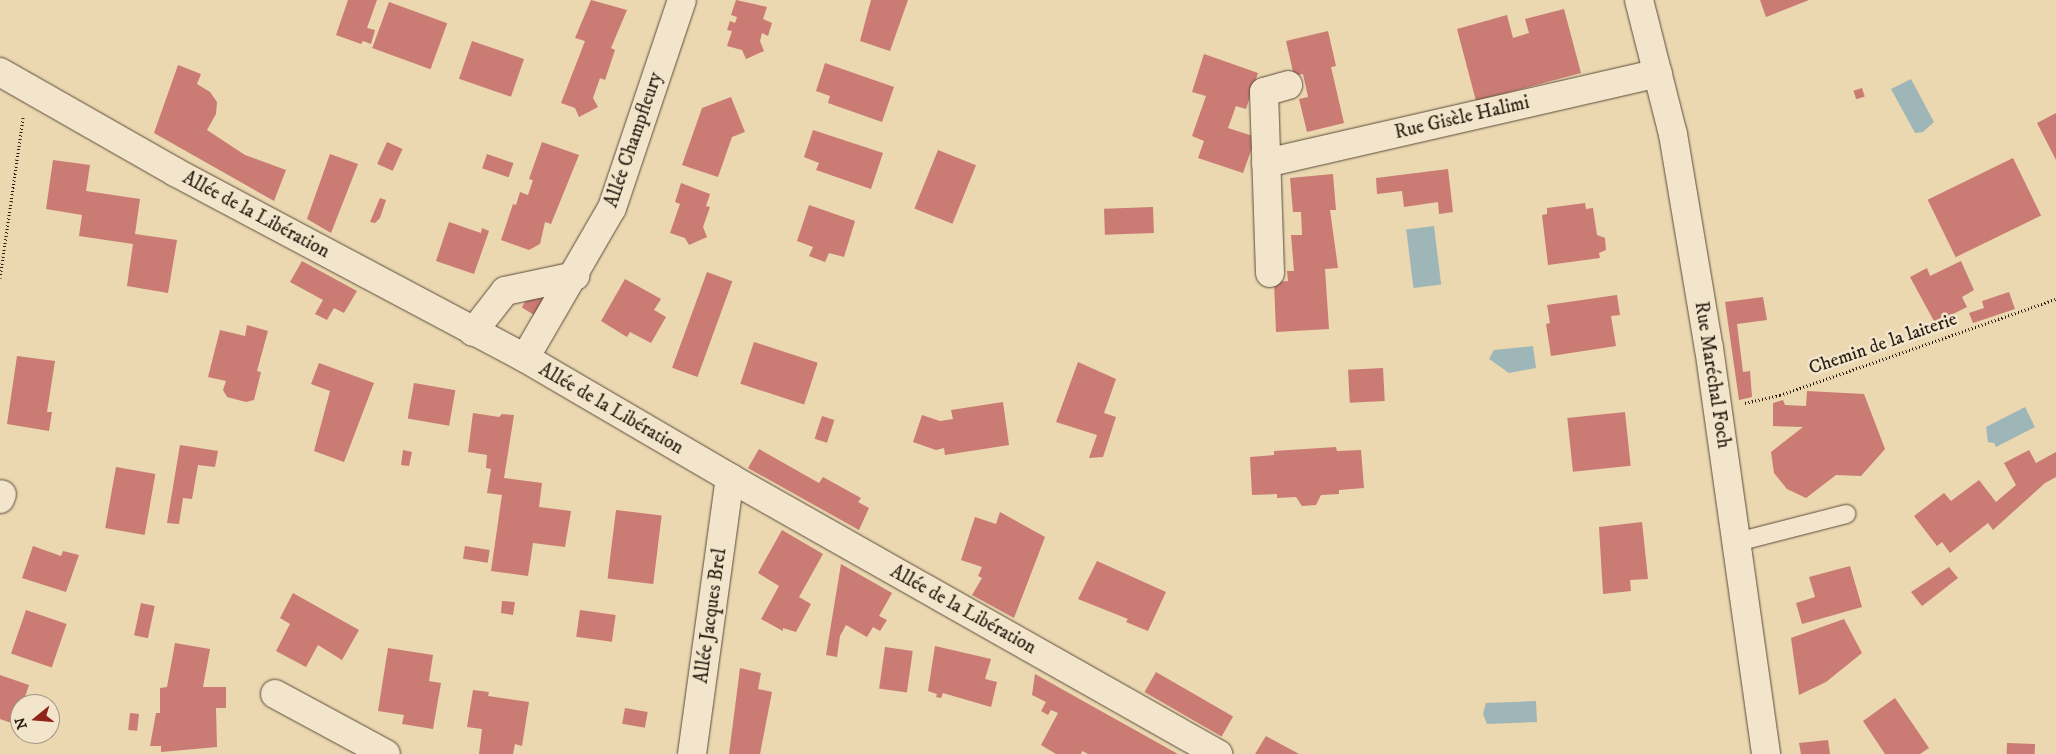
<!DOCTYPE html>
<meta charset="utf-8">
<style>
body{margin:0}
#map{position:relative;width:2056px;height:754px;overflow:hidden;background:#ebd7b0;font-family:"IM FELL DW Pica",serif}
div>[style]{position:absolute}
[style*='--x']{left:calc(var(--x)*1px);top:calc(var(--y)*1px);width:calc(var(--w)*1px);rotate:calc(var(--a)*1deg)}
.water>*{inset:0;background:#9fb6b8;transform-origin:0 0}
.building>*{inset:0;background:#c97b74;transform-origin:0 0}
.path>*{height:3px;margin-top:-1.5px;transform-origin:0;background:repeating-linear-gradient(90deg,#291e12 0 1px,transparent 0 3.5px)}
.roads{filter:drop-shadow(0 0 1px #5a4c3a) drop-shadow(0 0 1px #5a4c3a)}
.service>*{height:18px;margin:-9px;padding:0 9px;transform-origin:9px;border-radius:9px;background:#f2e5cc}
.minor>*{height:28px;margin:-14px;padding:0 14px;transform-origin:14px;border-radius:14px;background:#f2e5cc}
.secondary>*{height:28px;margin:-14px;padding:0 14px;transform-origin:14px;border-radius:14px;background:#f2e5cc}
span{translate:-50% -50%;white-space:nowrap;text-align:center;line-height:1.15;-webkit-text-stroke:5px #f2e5cc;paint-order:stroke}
.street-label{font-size:19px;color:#291e12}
.north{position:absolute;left:10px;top:694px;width:50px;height:50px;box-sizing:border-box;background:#f2e5cc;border:1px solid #a29582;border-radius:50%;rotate:253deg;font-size:14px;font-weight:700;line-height:20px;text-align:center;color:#291e12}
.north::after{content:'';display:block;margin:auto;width:18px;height:22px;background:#8f2418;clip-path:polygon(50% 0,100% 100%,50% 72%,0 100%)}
</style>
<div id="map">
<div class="water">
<div style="clip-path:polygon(1911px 79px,1934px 122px,1923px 132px,1915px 133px,1891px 89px)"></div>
<div style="left:1434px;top:226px;width:59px;height:28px;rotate:83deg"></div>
<div style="clip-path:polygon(1533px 346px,1536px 368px,1509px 373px,1489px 359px,1494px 350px)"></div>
<div style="clip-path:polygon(2025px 407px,2035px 427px,1996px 447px,1994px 443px,1988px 442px,1986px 427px)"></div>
<div style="clip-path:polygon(1536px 701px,1537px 722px,1487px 724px,1483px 714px,1486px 703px)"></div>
</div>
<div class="building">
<div style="clip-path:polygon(348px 0,377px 0,367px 28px,375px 30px,371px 44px,363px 41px,361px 44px,336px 35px)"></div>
<div style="clip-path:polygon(591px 0,627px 10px,611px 48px,615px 50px,605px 80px,600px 78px,593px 98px,598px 107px,579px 117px,575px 108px,561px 103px,585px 41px,575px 38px)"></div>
<div style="clip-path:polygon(736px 0,767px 7px,763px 19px,772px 23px,768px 36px,762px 33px,760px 41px,764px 51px,746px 59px,742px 50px,727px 46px,732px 31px,727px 30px,730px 21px,735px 23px,737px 17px,731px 15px)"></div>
<div style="clip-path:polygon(871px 0,908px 0,890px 51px,860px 41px)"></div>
<div style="clip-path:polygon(1760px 0,1809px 0,1766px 17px)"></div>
<div style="left:389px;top:2px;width:62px;height:49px;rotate:20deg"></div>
<div style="clip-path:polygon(1564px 9px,1581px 73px,1476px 101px,1457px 29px,1507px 15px,1513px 38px,1529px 33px,1525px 19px)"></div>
<div style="clip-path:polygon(1328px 31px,1336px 66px,1331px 67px,1344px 123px,1307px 132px,1299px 99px,1308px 97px,1303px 74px,1294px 76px,1286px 41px)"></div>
<div style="left:472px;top:41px;width:55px;height:40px;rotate:19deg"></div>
<div style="clip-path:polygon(1204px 54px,1258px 73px,1246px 109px,1236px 106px,1228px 128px,1256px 137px,1243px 173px,1198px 158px,1204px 141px,1192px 136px,1206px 96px,1192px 92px)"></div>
<div style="clip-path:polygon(825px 63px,894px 87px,882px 122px,828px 103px,830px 96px,816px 91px)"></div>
<div style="clip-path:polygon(178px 65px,201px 74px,197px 84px,210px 92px,217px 102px,216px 114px,207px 130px,245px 155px,286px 170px,274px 201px,154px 133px)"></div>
<div style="left:1862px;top:88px;width:9px;height:9px;rotate:72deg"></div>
<div style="clip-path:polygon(731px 97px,745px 132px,732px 137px,718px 177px,682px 165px,702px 108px)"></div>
<div style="clip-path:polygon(2056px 113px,2056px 160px,2037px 123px)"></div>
<div style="clip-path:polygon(813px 130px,883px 153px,871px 189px,816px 170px,819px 163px,804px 157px)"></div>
<div style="left:387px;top:142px;width:17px;height:24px;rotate:24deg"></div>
<div style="clip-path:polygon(542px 142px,579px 155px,551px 224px,545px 222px,540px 244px,529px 250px,501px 240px,513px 204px,516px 205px,520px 192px,528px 195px,533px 180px,529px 179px)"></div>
<div style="left:938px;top:150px;width:41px;height:63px;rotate:22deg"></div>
<div style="clip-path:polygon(330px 154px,358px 164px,331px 233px,307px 219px)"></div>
<div style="left:487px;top:154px;width:28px;height:15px;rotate:19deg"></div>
<div style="left:2013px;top:158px;width:64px;height:95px;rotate:64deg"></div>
<div style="clip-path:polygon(53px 160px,90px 165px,86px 191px,140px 199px,135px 234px,177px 240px,168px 293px,127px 286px,133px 244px,79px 236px,82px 215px,46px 209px)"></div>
<div style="clip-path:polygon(1448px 169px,1453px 212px,1439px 214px,1438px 202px,1404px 207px,1402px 191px,1377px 194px,1376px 178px)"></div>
<div style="clip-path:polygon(1333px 174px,1336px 210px,1330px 210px,1338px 268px,1325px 269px,1329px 329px,1276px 332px,1274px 282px,1288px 281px,1287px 271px,1294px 271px,1291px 235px,1302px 235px,1301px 212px,1293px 212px,1290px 178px)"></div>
<div style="clip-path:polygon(681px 183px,710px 194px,706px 206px,710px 207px,703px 227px,707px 237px,689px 245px,685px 238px,670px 233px,680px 204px,675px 202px)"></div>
<div style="clip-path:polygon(380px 198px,386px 200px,380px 218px,375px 223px,370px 222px)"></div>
<div style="clip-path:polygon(1585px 203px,1586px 209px,1593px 208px,1597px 235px,1605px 238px,1606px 250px,1599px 253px,1600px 258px,1548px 265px,1542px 215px,1547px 214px,1547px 208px)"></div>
<div style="clip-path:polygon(809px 205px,855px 221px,844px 257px,829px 253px,825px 262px,809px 256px,813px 247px,797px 241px)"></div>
<div style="left:1153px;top:207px;width:26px;height:49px;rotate:88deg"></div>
<div style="clip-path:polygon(449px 222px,481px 233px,482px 228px,489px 231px,474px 274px,436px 261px)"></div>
<div style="clip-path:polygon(302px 261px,357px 291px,344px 313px,334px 308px,327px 320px,315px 314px,323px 300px,290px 282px)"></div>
<div style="clip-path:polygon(1961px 261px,1974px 290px,1962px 297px,1967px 307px,1935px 323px,1910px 277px,1927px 268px,1930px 276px)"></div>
<div style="left:707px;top:272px;width:27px;height:102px;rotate:20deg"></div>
<div style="clip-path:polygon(625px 279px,661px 299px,654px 310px,666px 317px,651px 343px,630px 332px,627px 337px,601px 321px)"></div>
<div style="left:531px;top:292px;width:17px;height:18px;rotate:31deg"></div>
<div style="clip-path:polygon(2009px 292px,2015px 309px,1973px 323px,1969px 313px,1984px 308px,1982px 301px)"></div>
<div style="clip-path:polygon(1617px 295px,1620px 315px,1611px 316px,1616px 346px,1551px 356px,1546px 324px,1550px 323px,1547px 305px)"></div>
<div style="clip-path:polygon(1763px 297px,1767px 320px,1737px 324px,1743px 372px,1750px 371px,1752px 397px,1739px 400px,1725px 302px)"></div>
<div style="clip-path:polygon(247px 325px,268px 331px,257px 371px,261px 372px,254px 400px,246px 402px,227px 397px,223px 390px,226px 381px,208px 377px,220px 330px,245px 336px)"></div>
<div style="left:754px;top:342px;width:67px;height:44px;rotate:18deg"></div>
<div style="clip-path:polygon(17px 356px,55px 361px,47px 412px,52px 412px,49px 431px,7px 424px)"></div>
<div style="clip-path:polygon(1078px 362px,1116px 379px,1104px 413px,1116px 417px,1103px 457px,1089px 458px,1097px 435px,1056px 422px)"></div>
<div style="clip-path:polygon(319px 363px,374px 383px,344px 462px,314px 451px,330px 391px,311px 384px)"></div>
<div style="left:1383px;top:368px;width:33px;height:35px;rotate:87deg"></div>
<div style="left:414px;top:383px;width:42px;height:36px;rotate:10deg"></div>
<div style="clip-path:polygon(1807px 391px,1864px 394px,1885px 449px,1861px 476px,1836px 475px,1806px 498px,1787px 489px,1774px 473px,1771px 452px,1803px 427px,1773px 426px,1773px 403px,1783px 400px,1785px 405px,1806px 406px)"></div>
<div style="clip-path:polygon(1003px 402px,1009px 445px,945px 455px,944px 448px,936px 450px,913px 442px,922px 415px,940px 421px,953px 419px,951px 410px)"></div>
<div style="left:1625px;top:412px;width:54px;height:58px;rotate:84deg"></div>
<div style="clip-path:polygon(473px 413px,499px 417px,502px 414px,514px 415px,504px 478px,542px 483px,539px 507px,571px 511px,565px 547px,533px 543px,528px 576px,491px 571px,502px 495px,487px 493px,491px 469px,486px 468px,487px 455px,468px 452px)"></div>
<div style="left:822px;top:416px;width:13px;height:24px;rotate:18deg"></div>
<div style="clip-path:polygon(180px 445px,218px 451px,215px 467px,198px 465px,192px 499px,183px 498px,179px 524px,167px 523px)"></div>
<div style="clip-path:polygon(1336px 447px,1337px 451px,1361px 450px,1364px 488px,1339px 490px,1339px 494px,1321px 495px,1316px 505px,1302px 506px,1296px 497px,1277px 498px,1277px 494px,1252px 495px,1250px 457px,1274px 455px,1274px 451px)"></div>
<div style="clip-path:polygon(759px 449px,819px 483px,823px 477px,861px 498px,858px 502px,869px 508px,859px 530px,748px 468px)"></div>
<div style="clip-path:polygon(403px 450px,412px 452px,409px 466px,401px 465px)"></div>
<div style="clip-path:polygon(2029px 450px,2036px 463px,2056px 452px,2056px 477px,2045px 483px,1993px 530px,1988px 523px,1950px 553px,1942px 542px,1937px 546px,1914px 516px,1944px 493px,1951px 501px,1979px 480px,1996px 502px,2016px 485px,2004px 463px)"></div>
<div style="left:116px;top:467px;width:40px;height:62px;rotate:10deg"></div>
<div style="left:616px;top:510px;width:46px;height:69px;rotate:7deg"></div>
<div style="clip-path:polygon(1000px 512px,1045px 537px,1014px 618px,972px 595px,982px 578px,978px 576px,982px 567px,961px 560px,975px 517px,996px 524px)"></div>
<div style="clip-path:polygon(1642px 522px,1648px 579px,1630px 580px,1631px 591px,1603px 594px,1599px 527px)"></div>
<div style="clip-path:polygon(782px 530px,823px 554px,799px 597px,811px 604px,796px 632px,783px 628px,783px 631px,761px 619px,779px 586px,758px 573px)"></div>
<div style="clip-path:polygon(33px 546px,61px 556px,63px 551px,79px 555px,66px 592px,22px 578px)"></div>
<div style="left:465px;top:546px;width:25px;height:13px;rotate:9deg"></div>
<div style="clip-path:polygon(1097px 561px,1166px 592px,1148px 631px,1126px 622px,1128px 619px,1078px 599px)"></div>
<div style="clip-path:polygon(841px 564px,892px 593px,879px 616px,887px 620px,880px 631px,873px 627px,867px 637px,846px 625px,840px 636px,837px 657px,826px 655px)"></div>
<div style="clip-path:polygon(1850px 566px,1862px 607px,1802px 624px,1796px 603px,1815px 597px,1809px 577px)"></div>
<div style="clip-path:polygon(1949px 567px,1958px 578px,1922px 606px,1911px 592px)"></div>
<div style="clip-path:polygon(293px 593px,359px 630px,342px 660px,318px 645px,306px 667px,276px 651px,290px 624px,280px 618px)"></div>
<div style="clip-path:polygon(502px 601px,515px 602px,513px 615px,501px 613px)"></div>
<div style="left:141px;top:603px;width:14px;height:33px;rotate:12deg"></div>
<div style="left:26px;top:610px;width:43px;height:46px;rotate:19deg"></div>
<div style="left:580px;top:610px;width:36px;height:27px;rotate:8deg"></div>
<div style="clip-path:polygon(1844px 619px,1862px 653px,1826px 682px,1799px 695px,1791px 638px)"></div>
<div style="clip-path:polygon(175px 643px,210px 649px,203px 687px,226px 687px,226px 708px,216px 708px,217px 747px,161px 752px,161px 746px,150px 746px,156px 713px,160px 713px,160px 688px,167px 687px)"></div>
<div style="clip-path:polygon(935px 646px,991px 659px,985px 679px,997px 682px,991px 707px,943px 693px,941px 698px,936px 697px,937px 694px,928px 691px)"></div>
<div style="left:885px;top:647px;width:28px;height:42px;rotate:8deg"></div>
<div style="clip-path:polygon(388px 648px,433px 655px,429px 681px,441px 683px,433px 729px,402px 724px,404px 715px,378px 711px)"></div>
<div style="clip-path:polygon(740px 668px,761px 673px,758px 689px,772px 692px,760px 754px,729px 754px)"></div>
<div style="left:1156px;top:672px;width:89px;height:23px;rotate:30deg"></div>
<div style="clip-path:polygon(1035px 674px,1092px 706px,1178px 754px,1088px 754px,1082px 751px,1081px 754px,1056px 754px,1041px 745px,1058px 713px,1051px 710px,1048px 715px,1041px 711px,1046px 702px,1032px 695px)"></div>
<div style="clip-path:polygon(0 675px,29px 685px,24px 700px,36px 704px,20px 704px,20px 726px,0 719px)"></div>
<div style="clip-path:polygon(473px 690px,489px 692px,488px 696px,529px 702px,522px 746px,515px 744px,513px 754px,479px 754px,482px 729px,467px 727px)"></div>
<div style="clip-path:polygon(1895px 698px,1929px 748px,1920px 754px,1885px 754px,1863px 721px)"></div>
<div style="left:625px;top:708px;width:23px;height:16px;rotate:10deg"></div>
<div style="left:130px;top:713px;width:9px;height:17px;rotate:6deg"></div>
<div style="clip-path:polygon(1266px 736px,1299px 754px,1255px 754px)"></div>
<div style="clip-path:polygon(1828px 740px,1830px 754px,1801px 754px,1799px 743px)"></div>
<div style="left:2007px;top:743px;width:28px;height:11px;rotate:2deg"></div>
</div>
<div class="path">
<div style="--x:0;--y:278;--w:162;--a:-81.8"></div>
<div style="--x:1745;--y:403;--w:36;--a:-13"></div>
<div style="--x:1780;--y:395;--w:292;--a:-19.2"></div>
</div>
<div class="roads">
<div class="service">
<div style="--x:1737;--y:542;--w:113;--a:-14.4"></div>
</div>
<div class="minor">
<div style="--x:0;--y:72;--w:202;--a:29.7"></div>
<div style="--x:175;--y:172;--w:396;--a:28"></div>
<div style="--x:525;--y:358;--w:238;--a:30.3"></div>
<div style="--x:730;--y:478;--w:561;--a:29.49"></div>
<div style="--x:1266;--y:163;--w:402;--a:-12.9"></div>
<div style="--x:1270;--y:273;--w:181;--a:-91.9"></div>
<div style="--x:1264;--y:92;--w:25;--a:-16"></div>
<div style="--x:473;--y:332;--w:52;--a:-52"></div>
<div style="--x:505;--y:291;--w:72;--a:-12.1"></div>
<div style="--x:525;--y:358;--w:173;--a:-59.9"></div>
<div style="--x:612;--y:208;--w:219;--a:-71.4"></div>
<div style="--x:0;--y:499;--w:5;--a:-68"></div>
<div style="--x:275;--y:694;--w:126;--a:28.4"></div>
<div style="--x:692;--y:754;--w:279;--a:-82.2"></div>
</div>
<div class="secondary">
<div style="--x:1639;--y:0;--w:138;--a:75.8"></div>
<div style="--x:1673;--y:134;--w:217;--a:80.5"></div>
<div style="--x:1709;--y:348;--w:410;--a:82"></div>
</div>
</div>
<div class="street-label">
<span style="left:1462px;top:118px;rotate:-13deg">Rue Gisèle Halimi</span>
<span style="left:634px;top:140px;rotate:-71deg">Allée Champfleury</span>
<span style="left:256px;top:215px;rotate:28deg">Allée de la Libération</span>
<span style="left:1883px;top:344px;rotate:-19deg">Chemin de la laiterie</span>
<span style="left:1712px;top:375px;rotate:81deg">Rue Maréchal Foch</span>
<span style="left:611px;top:409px;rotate:30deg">Allée de la Libération</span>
<span style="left:963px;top:610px;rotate:29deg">Allée de la Libération</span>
<span style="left:711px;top:616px;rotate:-82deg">Allée Jacques Brel</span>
</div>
<div class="north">N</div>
</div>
